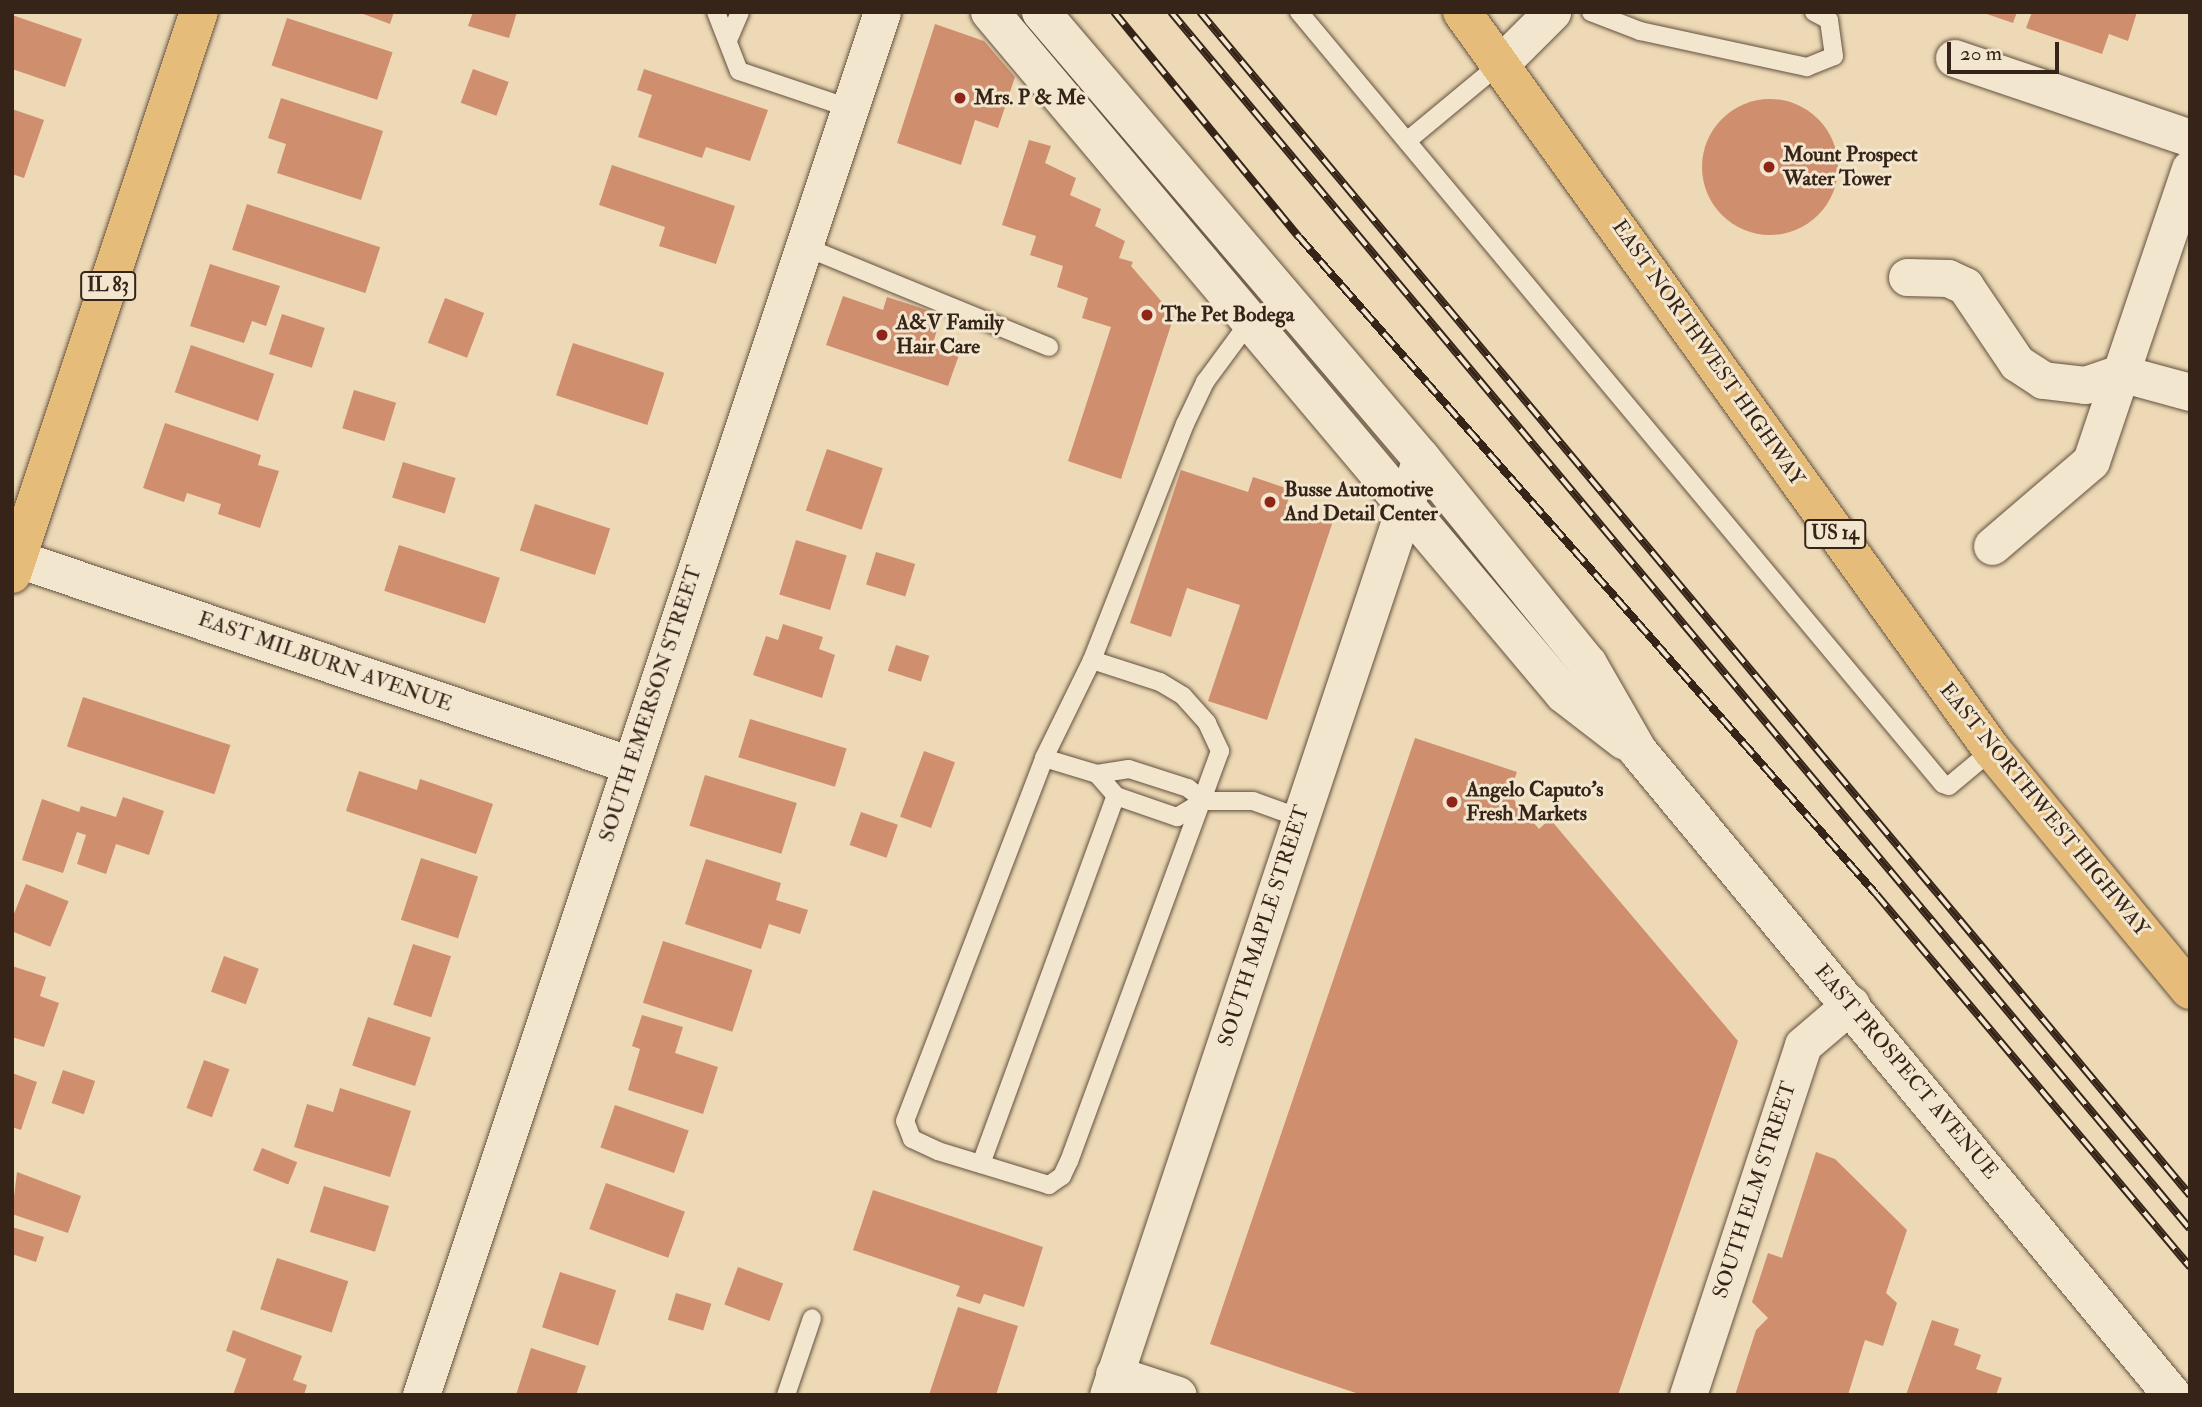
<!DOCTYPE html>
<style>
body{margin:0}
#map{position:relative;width:2202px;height:1407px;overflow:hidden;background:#edd9b5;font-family:"IM FELL Double Pica",serif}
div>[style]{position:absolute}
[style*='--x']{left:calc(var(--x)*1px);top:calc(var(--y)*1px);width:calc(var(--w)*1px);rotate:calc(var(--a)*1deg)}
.building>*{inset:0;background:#cf8f6f;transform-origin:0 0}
.round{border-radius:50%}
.roads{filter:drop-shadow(0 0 2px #64513f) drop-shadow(0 0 2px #64513f)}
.service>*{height:18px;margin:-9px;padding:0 9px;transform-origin:9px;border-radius:9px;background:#f3e6cf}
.minor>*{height:37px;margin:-18.5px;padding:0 18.5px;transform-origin:18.5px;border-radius:18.5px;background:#f3e6cf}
.tertiary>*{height:38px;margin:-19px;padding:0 19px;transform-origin:19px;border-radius:19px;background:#f3e6cf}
.primary>*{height:38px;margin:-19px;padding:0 19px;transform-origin:19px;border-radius:19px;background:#e6bc7a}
.rail>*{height:8px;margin-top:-4px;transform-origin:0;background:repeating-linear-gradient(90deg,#f3e6cf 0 16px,#362418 0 32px);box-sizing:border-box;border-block:2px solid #362418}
.dots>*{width:19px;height:19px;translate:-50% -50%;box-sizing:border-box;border:4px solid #f3e6cf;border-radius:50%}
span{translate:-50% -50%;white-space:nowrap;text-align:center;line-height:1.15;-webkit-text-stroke:6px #f3e6cf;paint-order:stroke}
.shield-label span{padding:2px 5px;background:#f3e6cf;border:2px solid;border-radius:5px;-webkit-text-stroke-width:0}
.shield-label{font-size:19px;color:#362418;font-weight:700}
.poi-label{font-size:21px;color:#362418;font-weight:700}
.left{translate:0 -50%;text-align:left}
.street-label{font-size:21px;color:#362418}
.frame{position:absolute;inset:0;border:14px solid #362418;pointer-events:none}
.scale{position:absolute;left:1947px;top:42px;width:112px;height:32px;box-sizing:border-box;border:4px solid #362418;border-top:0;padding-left:9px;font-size:21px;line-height:24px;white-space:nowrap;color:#362418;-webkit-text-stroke:5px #f3e6cf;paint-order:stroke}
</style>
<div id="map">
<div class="building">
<div style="clip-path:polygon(358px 12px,394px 12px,390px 24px)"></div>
<div style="clip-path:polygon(473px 12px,517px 12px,509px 38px,468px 26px)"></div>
<div style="clip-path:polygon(1981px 12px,2017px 12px,2013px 23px)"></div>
<div style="clip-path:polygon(2032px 12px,2137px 12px,2128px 41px,2109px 34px,2102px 54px,2026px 28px)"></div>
<div style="clip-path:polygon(12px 15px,82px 39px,65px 87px,12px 69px)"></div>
<div style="left:287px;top:18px;width:111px;height:50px;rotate:18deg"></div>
<div style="clip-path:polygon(935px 24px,984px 41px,1015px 77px,998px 128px,975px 120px,961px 165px,897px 143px)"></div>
<div style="left:473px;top:69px;width:38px;height:36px;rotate:20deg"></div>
<div style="clip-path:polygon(644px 69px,768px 110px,750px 161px,706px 147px,702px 158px,638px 137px,652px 95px,637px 90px)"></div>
<div style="clip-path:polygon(281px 98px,383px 131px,361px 200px,277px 173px,286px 144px,268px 138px)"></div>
<div class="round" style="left:1702px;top:99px;width:136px;height:136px"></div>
<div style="clip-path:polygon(12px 109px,44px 120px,24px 178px,12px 174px)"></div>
<div style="clip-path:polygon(1029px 140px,1051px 146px,1045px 163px,1076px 178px,1070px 195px,1101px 209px,1095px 226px,1125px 241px,1119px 258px,1133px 262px,1131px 266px,1174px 316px,1121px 479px,1068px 461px,1111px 327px,1082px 318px,1088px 298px,1057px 287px,1063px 266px,1030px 255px,1036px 236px,1002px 225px)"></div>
<div style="clip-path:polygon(612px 165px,735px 206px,716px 264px,659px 246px,665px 227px,599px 205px)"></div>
<div style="left:247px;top:204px;width:140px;height:48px;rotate:18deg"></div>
<div style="clip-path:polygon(210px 264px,280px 286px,266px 326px,252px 321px,244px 343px,190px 326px)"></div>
<div style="clip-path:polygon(843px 296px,883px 310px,887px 297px,930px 311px,925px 324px,938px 327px,933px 343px,960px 352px,948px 386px,826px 345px)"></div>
<div style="left:445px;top:298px;width:42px;height:48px;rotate:21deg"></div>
<div style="left:282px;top:314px;width:45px;height:42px;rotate:18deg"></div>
<div style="left:573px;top:343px;width:96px;height:55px;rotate:18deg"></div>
<div style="left:191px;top:345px;width:88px;height:50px;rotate:19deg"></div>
<div style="left:354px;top:390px;width:44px;height:40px;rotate:17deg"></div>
<div style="clip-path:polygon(165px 423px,261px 455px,258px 465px,279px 471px,260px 528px,218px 514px,221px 504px,187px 493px,184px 502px,143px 488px)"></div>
<div style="left:827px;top:449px;width:59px;height:65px;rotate:19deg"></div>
<div style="left:403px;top:462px;width:55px;height:37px;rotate:17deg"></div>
<div style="clip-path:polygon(1181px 470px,1248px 492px,1253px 477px,1292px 490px,1286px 506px,1333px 521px,1267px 720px,1208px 701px,1240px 605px,1187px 588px,1171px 637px,1130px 623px)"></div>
<div style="left:535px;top:504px;width:79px;height:49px;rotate:18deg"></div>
<div style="left:796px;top:540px;width:53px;height:57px;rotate:17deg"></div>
<div style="left:399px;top:545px;width:106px;height:48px;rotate:18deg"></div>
<div style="left:876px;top:552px;width:41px;height:34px;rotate:17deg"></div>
<div style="clip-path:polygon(783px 624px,823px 637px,819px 649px,835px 655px,822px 698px,753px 675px,766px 636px,778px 640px)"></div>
<div style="left:896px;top:645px;width:35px;height:27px;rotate:18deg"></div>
<div style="left:83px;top:697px;width:155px;height:52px;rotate:18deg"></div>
<div style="left:750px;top:719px;width:101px;height:40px;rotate:17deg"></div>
<div style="clip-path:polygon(1415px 738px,1517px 772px,1509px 794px,1539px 829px,1550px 819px,1738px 1041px,1618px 1395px,1362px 1395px,1210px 1344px)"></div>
<div style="left:924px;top:751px;width:33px;height:70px;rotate:20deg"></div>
<div style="clip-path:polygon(359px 771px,417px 790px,420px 779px,493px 804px,476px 854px,346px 811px)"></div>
<div style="left:705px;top:775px;width:96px;height:53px;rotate:17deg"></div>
<div style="clip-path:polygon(123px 797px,164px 811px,149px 855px,116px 844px,106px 874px,77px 864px,86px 835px,77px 832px,63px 873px,22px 860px,42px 799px,79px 812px,81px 806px,116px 817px)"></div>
<div style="left:861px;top:812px;width:39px;height:35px;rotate:19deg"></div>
<div style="left:421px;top:858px;width:60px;height:65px;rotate:18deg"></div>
<div style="clip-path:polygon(706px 859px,781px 883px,776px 900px,808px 910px,800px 934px,769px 924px,761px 949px,685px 924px)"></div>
<div style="left:26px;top:884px;width:46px;height:49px;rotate:22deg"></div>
<div style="left:663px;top:941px;width:94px;height:65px;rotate:18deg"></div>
<div style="left:413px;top:944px;width:40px;height:64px;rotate:18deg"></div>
<div style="left:224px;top:956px;width:37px;height:38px;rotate:20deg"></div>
<div style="clip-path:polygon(12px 966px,46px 977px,40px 996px,59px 1003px,44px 1047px,12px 1037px)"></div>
<div style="clip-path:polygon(642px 1015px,683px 1027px,675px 1053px,718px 1067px,703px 1114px,628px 1090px,640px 1049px,632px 1046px)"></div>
<div style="left:368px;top:1017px;width:66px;height:51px;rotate:18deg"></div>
<div style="left:204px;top:1060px;width:27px;height:51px;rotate:20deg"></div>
<div style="left:63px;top:1070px;width:34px;height:35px;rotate:19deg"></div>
<div style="clip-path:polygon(12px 1073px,37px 1082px,21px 1130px,12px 1127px)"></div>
<div style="clip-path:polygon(340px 1088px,411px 1111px,390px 1177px,294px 1147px,307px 1104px,333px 1112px)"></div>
<div style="left:615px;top:1105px;width:78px;height:45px;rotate:19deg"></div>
<div style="left:262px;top:1148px;width:38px;height:24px;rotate:22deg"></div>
<div style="clip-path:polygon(1816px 1152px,1835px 1159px,1907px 1230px,1886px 1293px,1897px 1303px,1883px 1346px,1865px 1340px,1848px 1395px,1735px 1395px,1756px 1330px,1768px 1318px,1752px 1302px,1768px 1253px,1782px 1258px)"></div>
<div style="clip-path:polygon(17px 1172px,81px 1196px,68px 1233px,12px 1214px)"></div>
<div style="left:606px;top:1183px;width:84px;height:49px;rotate:20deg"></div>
<div style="left:324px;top:1186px;width:68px;height:48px;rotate:17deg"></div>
<div style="clip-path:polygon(873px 1190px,1043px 1247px,1024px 1307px,984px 1294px,980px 1304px,956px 1296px,960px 1286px,853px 1250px)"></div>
<div style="clip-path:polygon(12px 1227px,44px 1237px,36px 1262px,12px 1254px)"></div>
<div style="left:277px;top:1258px;width:75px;height:54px;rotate:18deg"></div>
<div style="left:738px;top:1267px;width:48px;height:40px;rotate:20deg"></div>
<div style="left:560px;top:1272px;width:59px;height:58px;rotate:18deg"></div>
<div style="left:676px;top:1293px;width:37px;height:28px;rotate:17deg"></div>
<div style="clip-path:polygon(958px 1307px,1018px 1326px,996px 1395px,929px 1395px)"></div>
<div style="clip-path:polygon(1932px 1320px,1959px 1329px,1954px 1345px,1981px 1355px,1976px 1369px,2002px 1378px,1996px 1395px,1906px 1395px)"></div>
<div style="clip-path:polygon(233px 1330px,302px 1356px,293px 1380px,307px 1385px,304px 1395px,233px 1395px,246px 1359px,226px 1351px)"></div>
<div style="clip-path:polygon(531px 1348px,586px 1366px,576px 1395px,516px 1395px)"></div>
</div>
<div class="roads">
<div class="service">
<div style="--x:716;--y:12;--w:63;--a:68.7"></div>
<div style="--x:739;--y:71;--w:116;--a:18.6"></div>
<div style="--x:1299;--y:12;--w:1005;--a:50.17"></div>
<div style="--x:1943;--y:784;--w:6;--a:18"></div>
<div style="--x:1949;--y:786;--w:56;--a:-39.9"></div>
<div style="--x:1591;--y:12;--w:53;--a:21.2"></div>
<div style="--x:1640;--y:31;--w:171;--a:12.2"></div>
<div style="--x:1807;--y:67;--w:29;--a:-22"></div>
<div style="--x:1834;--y:56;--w:36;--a:-98"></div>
<div style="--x:1829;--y:20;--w:17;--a:-152"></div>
<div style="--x:729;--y:38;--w:28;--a:-67"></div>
<div style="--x:1407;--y:141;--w:122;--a:-39.7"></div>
<div style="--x:803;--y:246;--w:266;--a:22.3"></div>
<div style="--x:1092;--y:660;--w:71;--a:17.9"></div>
<div style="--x:1160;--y:682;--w:27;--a:31"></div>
<div style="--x:1183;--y:696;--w:36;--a:48"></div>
<div style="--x:1207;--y:723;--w:31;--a:65"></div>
<div style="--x:1220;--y:751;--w:437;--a:110.2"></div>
<div style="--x:1069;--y:1161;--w:17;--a:115"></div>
<div style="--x:1062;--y:1176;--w:16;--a:145"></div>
<div style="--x:1049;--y:1185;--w:116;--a:-163"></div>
<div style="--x:938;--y:1151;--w:29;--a:-155"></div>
<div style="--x:912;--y:1139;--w:19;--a:-111"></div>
<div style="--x:905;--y:1121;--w:389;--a:-69"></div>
<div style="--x:1044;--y:758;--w:109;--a:-63.9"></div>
<div style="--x:1092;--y:660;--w:254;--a:-68.5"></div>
<div style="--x:1185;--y:424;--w:47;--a:-64.5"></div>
<div style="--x:1205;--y:382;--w:76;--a:-53.6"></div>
<div style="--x:1044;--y:758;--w:55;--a:16.8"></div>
<div style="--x:1097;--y:774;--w:32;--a:-9"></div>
<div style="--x:1129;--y:769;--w:62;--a:17.9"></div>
<div style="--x:1188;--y:788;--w:21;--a:39"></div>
<div style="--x:1097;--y:774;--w:29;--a:49"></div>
<div style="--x:1116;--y:796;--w:65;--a:19"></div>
<div style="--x:1177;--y:817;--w:31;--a:-31"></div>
<div style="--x:1204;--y:801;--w:49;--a:0"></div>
<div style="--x:1253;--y:801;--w:50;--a:19.9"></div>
<div style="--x:981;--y:1164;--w:392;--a:-69.9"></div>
<div style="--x:786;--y:1395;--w:81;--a:-71.3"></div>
</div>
<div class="minor">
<div style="--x:1954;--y:58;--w:249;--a:18.7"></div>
<div style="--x:1502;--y:62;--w:71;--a:-45"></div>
<div style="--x:1907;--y:277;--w:41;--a:1.4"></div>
<div style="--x:1948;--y:278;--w:19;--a:25"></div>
<div style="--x:1965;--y:286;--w:93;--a:56"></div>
<div style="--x:2017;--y:363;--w:31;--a:33"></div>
<div style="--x:2043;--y:380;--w:42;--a:6.8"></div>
<div style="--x:2085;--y:385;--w:37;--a:-19"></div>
<div style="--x:2120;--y:373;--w:73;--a:15.2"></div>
<div style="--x:1992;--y:546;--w:130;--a:-40.6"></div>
<div style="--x:2091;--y:461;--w:309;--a:-71.3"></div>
<div style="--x:12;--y:557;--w:653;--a:18.57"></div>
<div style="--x:1114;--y:1374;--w:67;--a:18.2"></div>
<div style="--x:421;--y:1395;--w:1458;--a:-71.57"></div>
<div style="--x:1108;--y:1395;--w:988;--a:-71.53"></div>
<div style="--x:1688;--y:1395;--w:368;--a:-71.8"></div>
<div style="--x:1803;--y:1045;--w:63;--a:-40.5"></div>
</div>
<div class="tertiary">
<div style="--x:990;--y:12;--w:891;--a:49.91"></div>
<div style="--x:1564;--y:694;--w:77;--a:37.6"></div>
<div style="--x:1041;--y:12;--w:586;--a:49.57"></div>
<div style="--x:1421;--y:458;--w:265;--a:51"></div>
<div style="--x:1588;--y:664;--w:100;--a:60.1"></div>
<div style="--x:1638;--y:751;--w:837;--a:50.33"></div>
</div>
<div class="primary">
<div style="--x:1462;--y:12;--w:909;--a:54.32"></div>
<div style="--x:1992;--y:750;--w:311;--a:50.5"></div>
<div style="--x:12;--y:574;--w:592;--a:-71.6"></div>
</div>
</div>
<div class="rail">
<div style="--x:1114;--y:12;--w:291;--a:50.6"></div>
<div style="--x:1299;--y:237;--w:874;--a:48.71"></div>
<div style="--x:1876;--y:894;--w:488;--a:49.9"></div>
<div style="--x:1171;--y:12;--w:1587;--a:50.06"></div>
<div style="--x:1200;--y:12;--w:1543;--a:50.08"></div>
</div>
<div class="dots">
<div style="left:960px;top:98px;background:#8f2418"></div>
<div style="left:1769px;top:167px;background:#8f2418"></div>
<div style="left:1147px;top:315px;background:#8f2418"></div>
<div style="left:882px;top:335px;background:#8f2418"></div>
<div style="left:1270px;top:502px;background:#8f2418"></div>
<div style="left:1452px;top:802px;background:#8f2418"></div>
</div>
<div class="shield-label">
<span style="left:108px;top:286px">IL 83</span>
<span style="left:1835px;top:534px">US 14</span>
</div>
<div class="poi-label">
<span class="left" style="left:974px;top:98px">Mrs. P &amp; Me</span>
<span class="left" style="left:1783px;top:167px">Mount Prospect<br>Water Tower</span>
<span class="left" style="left:1161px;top:315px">The Pet Bodega</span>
<span class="left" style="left:896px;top:335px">A&amp;V Family<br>Hair Care</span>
<span class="left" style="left:1284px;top:502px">Busse Automotive<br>And Detail Center</span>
<span class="left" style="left:1466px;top:802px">Angelo Caputo's<br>Fresh Markets</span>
</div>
<div class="street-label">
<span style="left:1708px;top:353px;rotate:55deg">EAST NORTHWEST HIGHWAY</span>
<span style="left:325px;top:662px;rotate:19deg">EAST MILBURN AVENUE</span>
<span style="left:651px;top:704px;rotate:-72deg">SOUTH EMERSON STREET</span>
<span style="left:2044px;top:810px;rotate:51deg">EAST NORTHWEST HIGHWAY</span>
<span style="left:1264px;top:926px;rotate:-72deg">SOUTH MAPLE STREET</span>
<span style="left:1906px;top:1072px;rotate:50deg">EAST PROSPECT AVENUE</span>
<span style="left:1755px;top:1190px;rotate:-72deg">SOUTH ELM STREET</span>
</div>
<div class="frame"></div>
<div class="scale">20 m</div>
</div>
